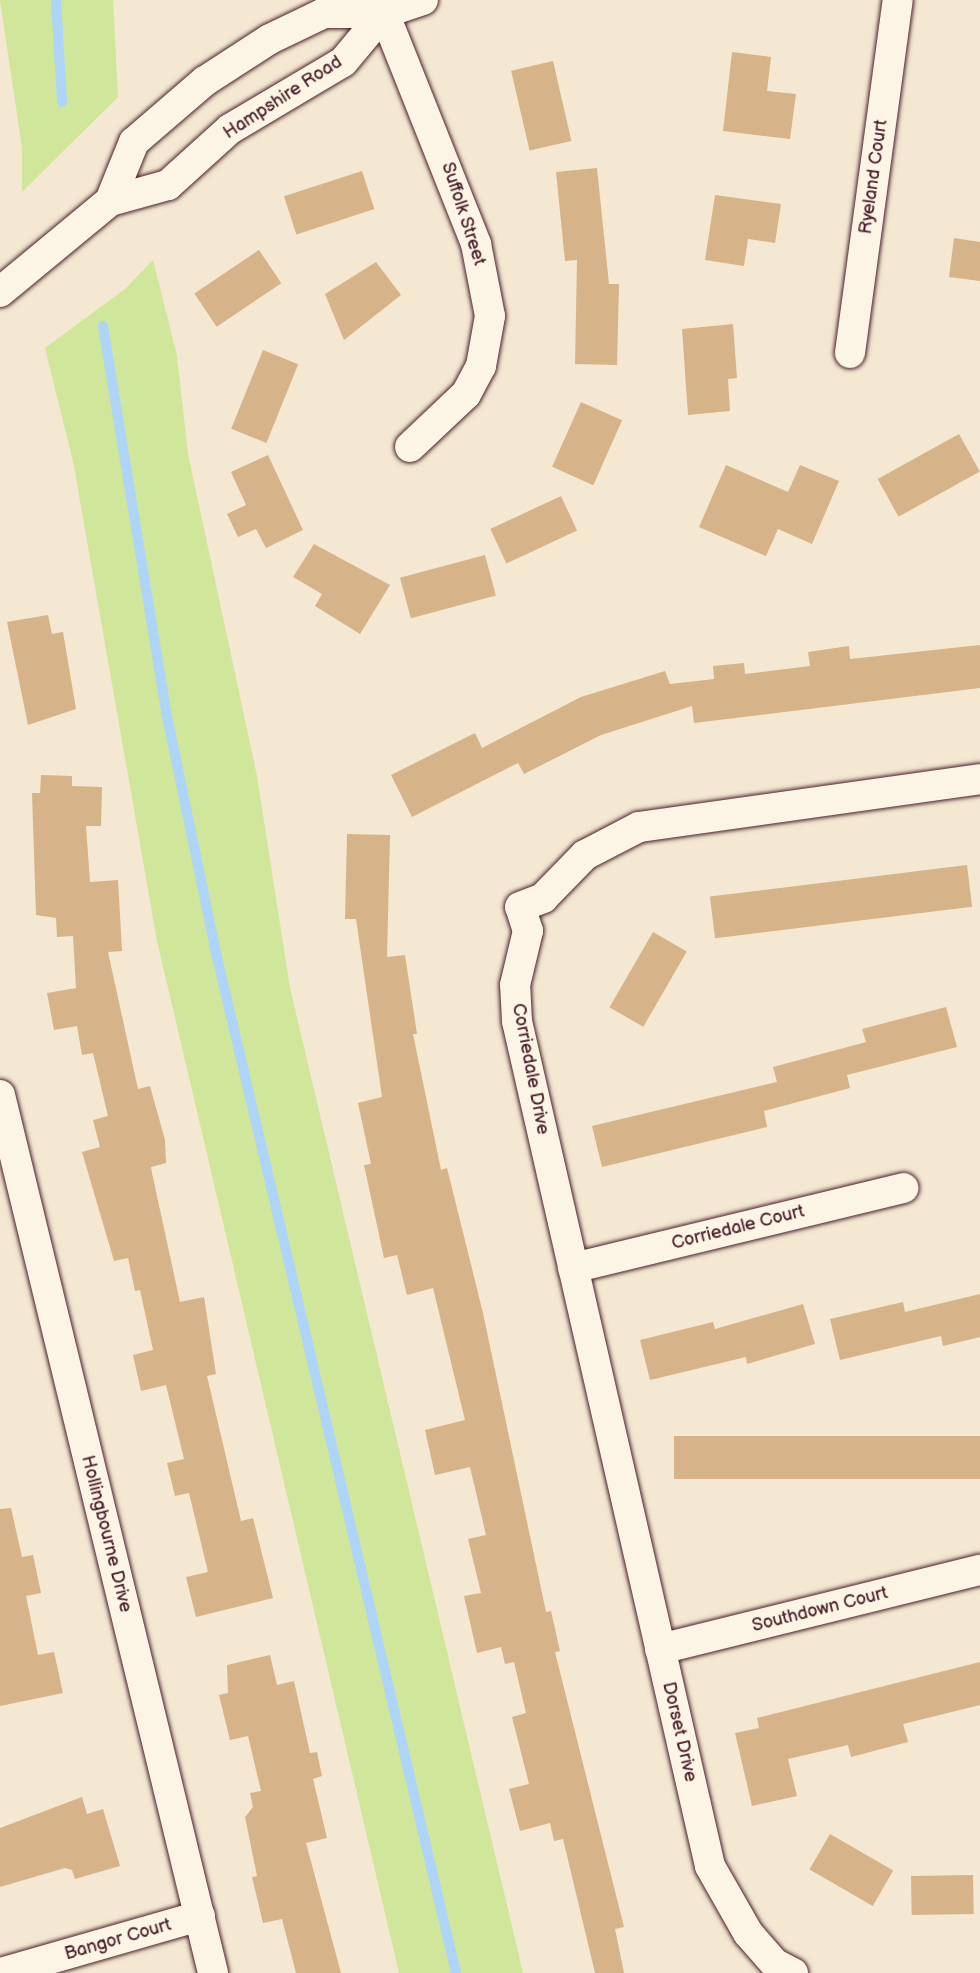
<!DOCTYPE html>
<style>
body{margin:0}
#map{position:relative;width:980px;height:1973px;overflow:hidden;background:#f4e8d2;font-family:"Balsamiq Sans",sans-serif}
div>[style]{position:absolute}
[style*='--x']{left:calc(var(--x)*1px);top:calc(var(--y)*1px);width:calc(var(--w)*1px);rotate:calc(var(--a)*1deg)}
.green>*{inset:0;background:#d0e69b}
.stream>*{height:10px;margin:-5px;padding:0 5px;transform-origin:5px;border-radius:5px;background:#aed4f7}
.building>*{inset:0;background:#d6b388;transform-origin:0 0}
.roads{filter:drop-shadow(0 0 2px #4a1f2b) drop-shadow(0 0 2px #4a1f2b)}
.minor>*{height:30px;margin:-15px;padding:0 15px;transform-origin:15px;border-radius:15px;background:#fcf5e5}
span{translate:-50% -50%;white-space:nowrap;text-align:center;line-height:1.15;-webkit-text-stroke:5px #fcf5e5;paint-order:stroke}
.street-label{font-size:18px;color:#4a1f2b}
</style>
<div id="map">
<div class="green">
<div style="clip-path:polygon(0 0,113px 0,118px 97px,22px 192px,22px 148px)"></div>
<div style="clip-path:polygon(153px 260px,177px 356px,188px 454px,257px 776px,290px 988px,523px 1973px,399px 1973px,157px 941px,73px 461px,45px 348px,125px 289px)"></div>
</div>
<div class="stream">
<div style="--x:56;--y:0;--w:102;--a:86.6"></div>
<div style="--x:103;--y:326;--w:400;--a:80.7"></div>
<div style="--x:168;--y:721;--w:237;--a:78.3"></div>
<div style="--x:216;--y:953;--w:1048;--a:76.76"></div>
</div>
<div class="building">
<div style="clip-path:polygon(732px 52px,771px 57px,767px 91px,796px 94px,790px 139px,723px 131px)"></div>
<div style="left:553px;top:61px;width:82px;height:43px;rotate:77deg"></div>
<div style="clip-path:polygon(597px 168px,609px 284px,619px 284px,617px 365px,575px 364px,577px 260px,565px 261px,556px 172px)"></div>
<div style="left:362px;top:171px;width:40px;height:82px;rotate:72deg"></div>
<div style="clip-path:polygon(715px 195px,781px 204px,775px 243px,748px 239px,744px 266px,705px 260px)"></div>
<div style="clip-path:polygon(954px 238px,980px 242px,980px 281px,949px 277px)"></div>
<div style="left:259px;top:250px;width:40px;height:78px;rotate:56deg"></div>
<div style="clip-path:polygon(376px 262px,401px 295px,344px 340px,325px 294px)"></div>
<div style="clip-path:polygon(733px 324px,737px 378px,728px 379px,730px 411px,688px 415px,682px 329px)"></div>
<div style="left:263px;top:350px;width:38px;height:85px;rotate:22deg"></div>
<div style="left:581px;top:402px;width:45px;height:71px;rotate:24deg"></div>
<div style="left:959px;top:434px;width:43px;height:93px;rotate:61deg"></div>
<div style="clip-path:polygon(268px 455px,303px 530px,266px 548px,256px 529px,238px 537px,227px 514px,246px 505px,231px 472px)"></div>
<div style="clip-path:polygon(726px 465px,788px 492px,800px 465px,839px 481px,812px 544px,778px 529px,766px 556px,699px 527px)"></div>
<div style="left:561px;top:496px;width:38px;height:78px;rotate:65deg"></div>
<div style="clip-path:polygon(314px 544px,390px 585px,360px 634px,315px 606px,322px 594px,293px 577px)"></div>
<div style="left:485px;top:555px;width:42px;height:88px;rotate:75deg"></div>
<div style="clip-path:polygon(48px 615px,52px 634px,63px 632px,76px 709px,28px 725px,7px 622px)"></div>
<div style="clip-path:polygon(980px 645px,980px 688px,694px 723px,692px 706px,601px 735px,524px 774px,518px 763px,412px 817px,391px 775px,475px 733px,482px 748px,581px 697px,665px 671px,670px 684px,714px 679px,713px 666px,744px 663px,745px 674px,810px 666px,808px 652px,849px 646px,850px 659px)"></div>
<div style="clip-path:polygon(41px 775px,72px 776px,72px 786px,102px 787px,101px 826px,86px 826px,90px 882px,118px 880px,122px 951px,108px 952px,138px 1089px,150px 1086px,165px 1140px,166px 1163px,151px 1167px,152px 1173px,180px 1302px,204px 1297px,216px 1374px,207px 1376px,241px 1521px,253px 1518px,273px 1598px,196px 1617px,186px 1577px,208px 1572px,189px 1493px,175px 1496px,167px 1463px,184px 1459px,166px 1385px,141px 1391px,133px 1355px,153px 1350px,140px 1290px,135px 1291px,128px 1258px,114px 1261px,82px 1152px,100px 1147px,93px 1120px,108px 1116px,93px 1053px,82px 1055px,77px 1026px,54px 1030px,47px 993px,76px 988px,73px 936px,57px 937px,56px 918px,36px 915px,32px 793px,40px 793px)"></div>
<div style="clip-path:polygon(347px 834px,390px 835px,387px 957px,405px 955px,417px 1034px,413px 1034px,441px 1170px,447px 1168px,483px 1313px,546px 1612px,551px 1611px,560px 1651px,555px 1652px,624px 1927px,615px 1929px,624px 1973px,595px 1973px,563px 1839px,554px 1841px,550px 1823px,520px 1831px,509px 1789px,529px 1784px,512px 1717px,526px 1713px,514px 1662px,505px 1664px,501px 1647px,477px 1653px,464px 1596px,481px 1593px,468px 1539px,486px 1535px,470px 1467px,435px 1475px,425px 1430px,465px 1420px,433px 1288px,407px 1295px,397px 1255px,384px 1258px,364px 1165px,371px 1164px,358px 1103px,382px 1097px,356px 919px,345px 919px)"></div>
<div style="left:967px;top:865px;width:42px;height:259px;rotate:83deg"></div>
<div style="left:653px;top:932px;width:39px;height:87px;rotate:30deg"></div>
<div style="clip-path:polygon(946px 1007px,957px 1047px,847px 1075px,850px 1088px,764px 1111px,767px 1127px,602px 1167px,592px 1126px,777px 1082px,773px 1067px,866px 1042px,862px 1029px)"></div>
<div style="clip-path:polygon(980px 1294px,980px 1337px,943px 1346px,941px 1336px,840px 1360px,830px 1319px,903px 1302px,905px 1312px)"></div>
<div style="clip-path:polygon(803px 1304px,815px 1344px,747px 1364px,746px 1357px,650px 1380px,640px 1340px,713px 1322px,715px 1329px)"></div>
<div style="left:980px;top:1436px;width:43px;height:306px;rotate:90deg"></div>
<div style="clip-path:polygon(11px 1508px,22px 1557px,33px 1555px,41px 1593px,26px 1596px,38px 1655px,54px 1652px,63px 1693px,0 1706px,0 1509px)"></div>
<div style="clip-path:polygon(270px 1655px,277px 1685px,294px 1681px,310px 1753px,317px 1752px,322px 1776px,313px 1779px,327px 1838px,306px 1843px,341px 1973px,296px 1973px,282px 1919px,263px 1923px,252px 1877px,257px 1876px,245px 1817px,253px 1807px,250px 1793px,261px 1791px,248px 1736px,230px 1740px,219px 1695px,228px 1693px,227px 1665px)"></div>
<div style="clip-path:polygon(980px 1662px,980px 1705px,903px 1724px,908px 1742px,851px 1757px,848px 1745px,788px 1759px,797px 1796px,752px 1806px,735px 1733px,759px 1728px,757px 1718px)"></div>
<div style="clip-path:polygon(82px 1797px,87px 1814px,103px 1809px,120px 1866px,75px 1879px,72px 1870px,65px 1868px,0 1887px,0 1828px)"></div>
<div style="left:830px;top:1834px;width:73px;height:41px;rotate:30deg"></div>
<div style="left:973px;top:1875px;width:39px;height:62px;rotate:89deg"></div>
</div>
<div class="roads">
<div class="minor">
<div style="--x:379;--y:0;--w:263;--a:68.3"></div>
<div style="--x:476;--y:244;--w:73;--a:79"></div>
<div style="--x:490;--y:316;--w:51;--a:100.2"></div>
<div style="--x:481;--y:366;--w:32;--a:118"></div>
<div style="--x:466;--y:394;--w:77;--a:136.6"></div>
<div style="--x:110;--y:201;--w:64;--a:-67.9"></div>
<div style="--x:134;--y:142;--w:94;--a:-40.7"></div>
<div style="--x:205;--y:81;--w:77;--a:-32.9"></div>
<div style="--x:270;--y:39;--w:60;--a:-25.7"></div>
<div style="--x:324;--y:13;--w:60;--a:0"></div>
<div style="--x:384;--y:13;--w:41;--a:-18.4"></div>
<div style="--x:0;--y:292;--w:143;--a:-39.6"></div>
<div style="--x:110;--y:201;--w:60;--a:-15.4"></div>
<div style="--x:168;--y:185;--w:84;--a:-42.1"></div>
<div style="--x:230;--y:129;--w:131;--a:-30.7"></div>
<div style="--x:343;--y:62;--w:64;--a:-50.1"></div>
<div style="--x:850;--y:353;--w:356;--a:-82.3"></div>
<div style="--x:0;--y:1095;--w:903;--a:76.36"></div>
<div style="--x:573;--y:1268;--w:340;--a:-13.6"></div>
<div style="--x:660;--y:1649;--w:330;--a:-13.9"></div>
<div style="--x:1;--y:1973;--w:207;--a:-16"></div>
<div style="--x:793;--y:1973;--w:20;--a:-153"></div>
<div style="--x:775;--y:1964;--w:41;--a:-131.1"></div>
<div style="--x:748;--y:1933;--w:77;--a:-119.6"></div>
<div style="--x:710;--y:1866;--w:867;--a:-102.87"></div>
<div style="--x:517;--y:1021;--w:36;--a:-93"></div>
<div style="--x:515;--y:985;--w:56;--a:-76.5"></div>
<div style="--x:528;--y:931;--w:25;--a:-108"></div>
<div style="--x:520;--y:907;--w:25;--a:-21"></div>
<div style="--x:543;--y:898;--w:60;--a:-45.7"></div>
<div style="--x:585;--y:855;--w:61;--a:-27.4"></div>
<div style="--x:639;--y:827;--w:344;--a:-8"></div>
</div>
</div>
<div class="street-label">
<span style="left:283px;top:98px;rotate:-33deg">Hampshire Road</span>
<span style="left:874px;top:177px;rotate:-82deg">Ryeland Court</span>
<span style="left:463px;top:214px;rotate:72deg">Suffolk Street</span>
<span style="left:530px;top:1069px;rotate:79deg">Corriedale Drive</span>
<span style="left:738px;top:1228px;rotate:-14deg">Corriedale Court</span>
<span style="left:106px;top:1534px;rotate:76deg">Hollingbourne Drive</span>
<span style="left:820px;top:1610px;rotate:-14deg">Southdown Court</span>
<span style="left:679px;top:1732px;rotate:77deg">Dorset Drive</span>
<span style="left:118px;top:1940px;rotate:-16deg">Bangor Court</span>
</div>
</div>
